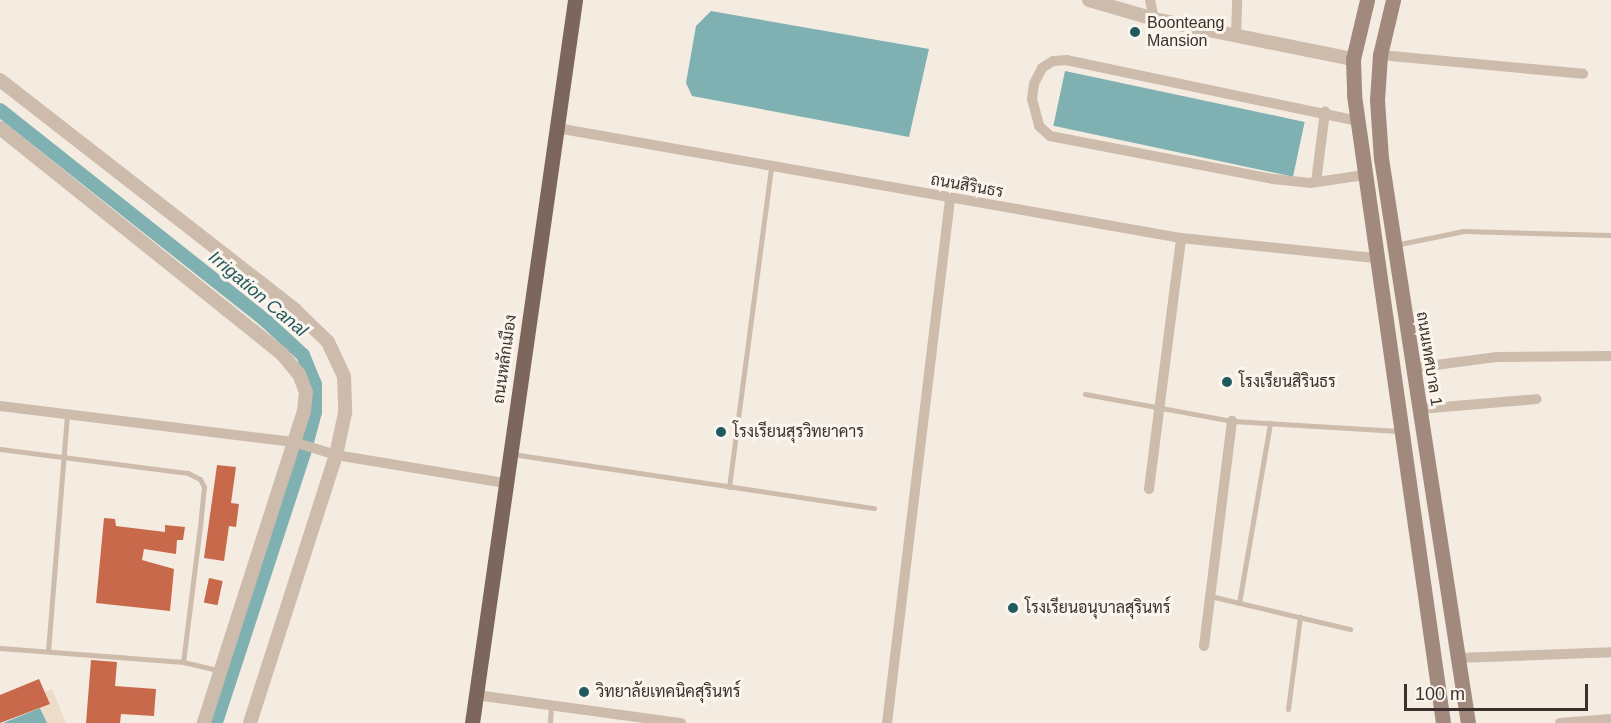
<!DOCTYPE html>
<meta charset="utf-8">
<style>
body{margin:0}
#map{position:relative;width:1611px;height:723px;overflow:hidden;background:#f4ebe1;font-family:Helvetica,Sarabun,sans-serif}
div>[style]{position:absolute}
[style*='--x']{left:calc(var(--x)*1px);top:calc(var(--y)*1px);width:calc(var(--w)*1px);rotate:calc(var(--a)*1deg)}
.plaza>*{inset:0;background:#ecdcc8}
.water>*{inset:0;background:#7fb0b2;transform-origin:0 0}
.canal>*{height:14px;margin:-7px;padding:0 7px;transform-origin:7px;border-radius:7px;background:#7fb0b2}
.building>*{inset:0;background:#c8694b;transform-origin:0 0}
.service>*{height:5px;margin:-2.5px;padding:0 2.5px;transform-origin:2.5px;border-radius:2.5px;background:#cdbbac}
.minor>*{height:10px;margin:-5px;padding:0 5px;transform-origin:5px;border-radius:5px;background:#cdbbac}
.tertiary>*{height:14px;margin:-7px;padding:0 7px;transform-origin:7px;border-radius:7px;background:#cdbbac}
.secondary>*{height:15px;margin:-7.5px;padding:0 7.5px;transform-origin:7.5px;border-radius:7.5px;background:#a18a7d}
.primary>*{height:15px;margin:-7.5px;padding:0 7.5px;transform-origin:7.5px;border-radius:7.5px;background:#7d675c}
.dots>*{width:16px;height:16px;translate:-50% -50%;box-sizing:border-box;border:3px solid #fbf5ee;border-radius:50%}
span{translate:-50% -50%;white-space:nowrap;text-align:center;line-height:1.15;-webkit-text-stroke:6px #fbf5ee;paint-order:stroke}
.poi-label{font-size:16px;color:#3b302b}
.left{translate:0 -50%;text-align:left}
.street-label{font-size:16px;color:#3b302b}
.water-label{font-size:18px;color:#1f5a5e;font-style:italic}
.scale{position:absolute;left:1404px;top:684px;width:184px;height:27px;box-sizing:border-box;border:3px solid #3b302b;border-top:0;padding-left:8px;font-size:18px;line-height:21px;white-space:nowrap;color:#3b302b;-webkit-text-stroke:4px #fbf5ee;paint-order:stroke}
</style>
<div id="map">
<div class="plaza">
<div style="clip-path:polygon(52px 689px,66px 723px,47px 723px,41px 708px,50px 704px,45px 692px)"></div>
</div>
<div class="water">
<div style="clip-path:polygon(711px 11px,929px 49px,909px 137px,692px 96px,686px 83px,696px 26px)"></div>
<div style="left:1065px;top:71px;width:245px;height:56px;rotate:12deg"></div>
<div style="clip-path:polygon(40px 708px,47px 723px,3px 723px)"></div>
</div>
<div class="canal">
<div style="--x:0;--y:110;--w:340;--a:38.4"></div>
<div style="--x:266;--y:321;--w:50;--a:42.6"></div>
<div style="--x:303;--y:355;--w:31;--a:68"></div>
<div style="--x:315;--y:384;--w:28;--a:90"></div>
<div style="--x:315;--y:412;--w:42;--a:105"></div>
<div style="--x:304;--y:453;--w:284;--a:108.1"></div>
</div>
<div class="building">
<div style="clip-path:polygon(217px 465px,236px 467px,231px 503px,239px 504px,236px 527px,229px 526px,224px 561px,204px 558px)"></div>
<div style="clip-path:polygon(104px 518px,115px 519px,116px 526px,165px 532px,165px 525px,185px 527px,183px 540px,177px 540px,176px 554px,144px 549px,142px 560px,174px 569px,170px 611px,96px 603px)"></div>
<div style="left:209px;top:578px;width:14px;height:25px;rotate:12deg"></div>
<div style="clip-path:polygon(91px 660px,117px 662px,115px 686px,156px 689px,154px 716px,121px 714px,120px 723px,86px 723px)"></div>
<div style="clip-path:polygon(39px 679px,50px 704px,0 723px,0 695px)"></div>
</div>
<div class="service">
<div style="--x:1395;--y:245;--w:70;--a:-11.5"></div>
<div style="--x:1464;--y:231;--w:147;--a:1.6"></div>
<div style="--x:1085;--y:394;--w:149;--a:10.4"></div>
<div style="--x:1232;--y:421;--w:167;--a:3.4"></div>
<div style="--x:0;--y:449;--w:190;--a:7.3"></div>
<div style="--x:188;--y:473;--w:13;--a:27"></div>
<div style="--x:200;--y:479;--w:9;--a:63"></div>
<div style="--x:204;--y:487;--w:31;--a:96"></div>
<div style="--x:201;--y:518;--w:145;--a:97.1"></div>
<div style="--x:512;--y:454;--w:366;--a:8.5"></div>
<div style="--x:729;--y:487;--w:324;--a:-82.5"></div>
<div style="--x:1210;--y:596;--w:144;--a:13.3"></div>
<div style="--x:1239;--y:603;--w:183;--a:-80.2"></div>
<div style="--x:0;--y:648;--w:184;--a:4.4"></div>
<div style="--x:183;--y:662;--w:37;--a:13"></div>
<div style="--x:48;--y:651;--w:239;--a:-85.4"></div>
<div style="--x:1288;--y:709;--w:93;--a:-82.6"></div>
<div style="--x:550;--y:723;--w:18;--a:-87"></div>
</div>
<div class="minor">
<div style="--x:1150;--y:0;--w:19;--a:78"></div>
<div style="--x:1236;--y:35;--w:35;--a:-88"></div>
<div style="--x:1380;--y:55;--w:204;--a:5.3"></div>
<div style="--x:1358;--y:121;--w:297;--a:-168.2"></div>
<div style="--x:1067;--y:60;--w:14;--a:176"></div>
<div style="--x:1053;--y:61;--w:13;--a:148"></div>
<div style="--x:1042;--y:68;--w:18;--a:117"></div>
<div style="--x:1034;--y:84;--w:15;--a:98"></div>
<div style="--x:1032;--y:99;--w:28;--a:75"></div>
<div style="--x:1039;--y:126;--w:15;--a:42"></div>
<div style="--x:1050;--y:136;--w:227;--a:10.9"></div>
<div style="--x:1273;--y:179;--w:37;--a:6"></div>
<div style="--x:1310;--y:183;--w:55;--a:-8.4"></div>
<div style="--x:557;--y:128;--w:634;--a:10"></div>
<div style="--x:1181;--y:238;--w:195;--a:5.9"></div>
<div style="--x:1316;--y:182;--w:71;--a:-82.7"></div>
<div style="--x:1413;--y:368;--w:85;--a:-7.5"></div>
<div style="--x:1497;--y:357;--w:114;--a:-0.5"></div>
<div style="--x:0;--y:406;--w:296;--a:7"></div>
<div style="--x:294;--y:442;--w:44;--a:17.2"></div>
<div style="--x:336;--y:455;--w:172;--a:9.4"></div>
<div style="--x:1419;--y:409;--w:118;--a:-4.8"></div>
<div style="--x:1149;--y:489;--w:253;--a:-82.7"></div>
<div style="--x:1204;--y:646;--w:227;--a:-82.9"></div>
<div style="--x:1458;--y:658;--w:153;--a:-2.2"></div>
<div style="--x:476;--y:695;--w:207;--a:7.8"></div>
<div style="--x:887;--y:723;--w:528;--a:-83.14"></div>
<div style="--x:1560;--y:723;--w:51;--a:-4.5"></div>
</div>
<div class="tertiary">
<div style="--x:1089;--y:0;--w:68;--a:16.3"></div>
<div style="--x:1154;--y:19;--w:203;--a:11.4"></div>
<div style="--x:0;--y:80;--w:374;--a:37.9"></div>
<div style="--x:295;--y:310;--w:46;--a:44.1"></div>
<div style="--x:328;--y:342;--w:38;--a:65"></div>
<div style="--x:344;--y:376;--w:37;--a:88"></div>
<div style="--x:345;--y:413;--w:43;--a:102.1"></div>
<div style="--x:336;--y:455;--w:281;--a:107.8"></div>
<div style="--x:0;--y:128;--w:361;--a:38.7"></div>
<div style="--x:282;--y:354;--w:26;--a:50"></div>
<div style="--x:299;--y:374;--w:19;--a:69"></div>
<div style="--x:306;--y:392;--w:19;--a:96"></div>
<div style="--x:304;--y:411;--w:328;--a:107.8"></div>
</div>
<div class="secondary">
<div style="--x:1367;--y:0;--w:61;--a:103.3"></div>
<div style="--x:1353;--y:59;--w:36;--a:88"></div>
<div style="--x:1354;--y:95;--w:634;--a:81.93"></div>
<div style="--x:1393;--y:0;--w:57;--a:103.3"></div>
<div style="--x:1380;--y:55;--w:45;--a:93.8"></div>
<div style="--x:1377;--y:100;--w:58;--a:86.1"></div>
<div style="--x:1381;--y:158;--w:572;--a:81.25"></div>
</div>
<div class="primary">
<div style="--x:472;--y:723;--w:730;--a:-81.89"></div>
</div>
<div class="dots">
<div style="left:1135px;top:32px;background:#1f5a5e"></div>
<div style="left:1227px;top:382px;background:#1f5a5e"></div>
<div style="left:721px;top:432px;background:#1f5a5e"></div>
<div style="left:1013px;top:608px;background:#1f5a5e"></div>
<div style="left:584px;top:692px;background:#1f5a5e"></div>
</div>
<div class="poi-label">
<span class="left" style="left:1147px;top:32px">Boonteang<br>Mansion</span>
<span class="left" style="left:1239px;top:382px">โรงเรียนสิรินธร</span>
<span class="left" style="left:733px;top:432px">โรงเรียนสุรวิทยาคาร</span>
<span class="left" style="left:1025px;top:608px">โรงเรียนอนุบาลสุรินทร์</span>
<span class="left" style="left:596px;top:692px">วิทยาลัยเทคนิคสุรินทร์</span>
</div>
<div class="street-label">
<span style="left:967px;top:186px;rotate:10deg">ถนนสิรินธร</span>
<span style="left:505px;top:359px;rotate:-82deg">ถนนหลักเมือง</span>
<span style="left:1429px;top:359px;rotate:81deg">ถนนเทศบาล 1</span>
</div>
<div class="water-label">
<span style="left:258px;top:294px;rotate:40deg">Irrigation Canal</span>
</div>
<div class="scale">100 m</div>
</div>
